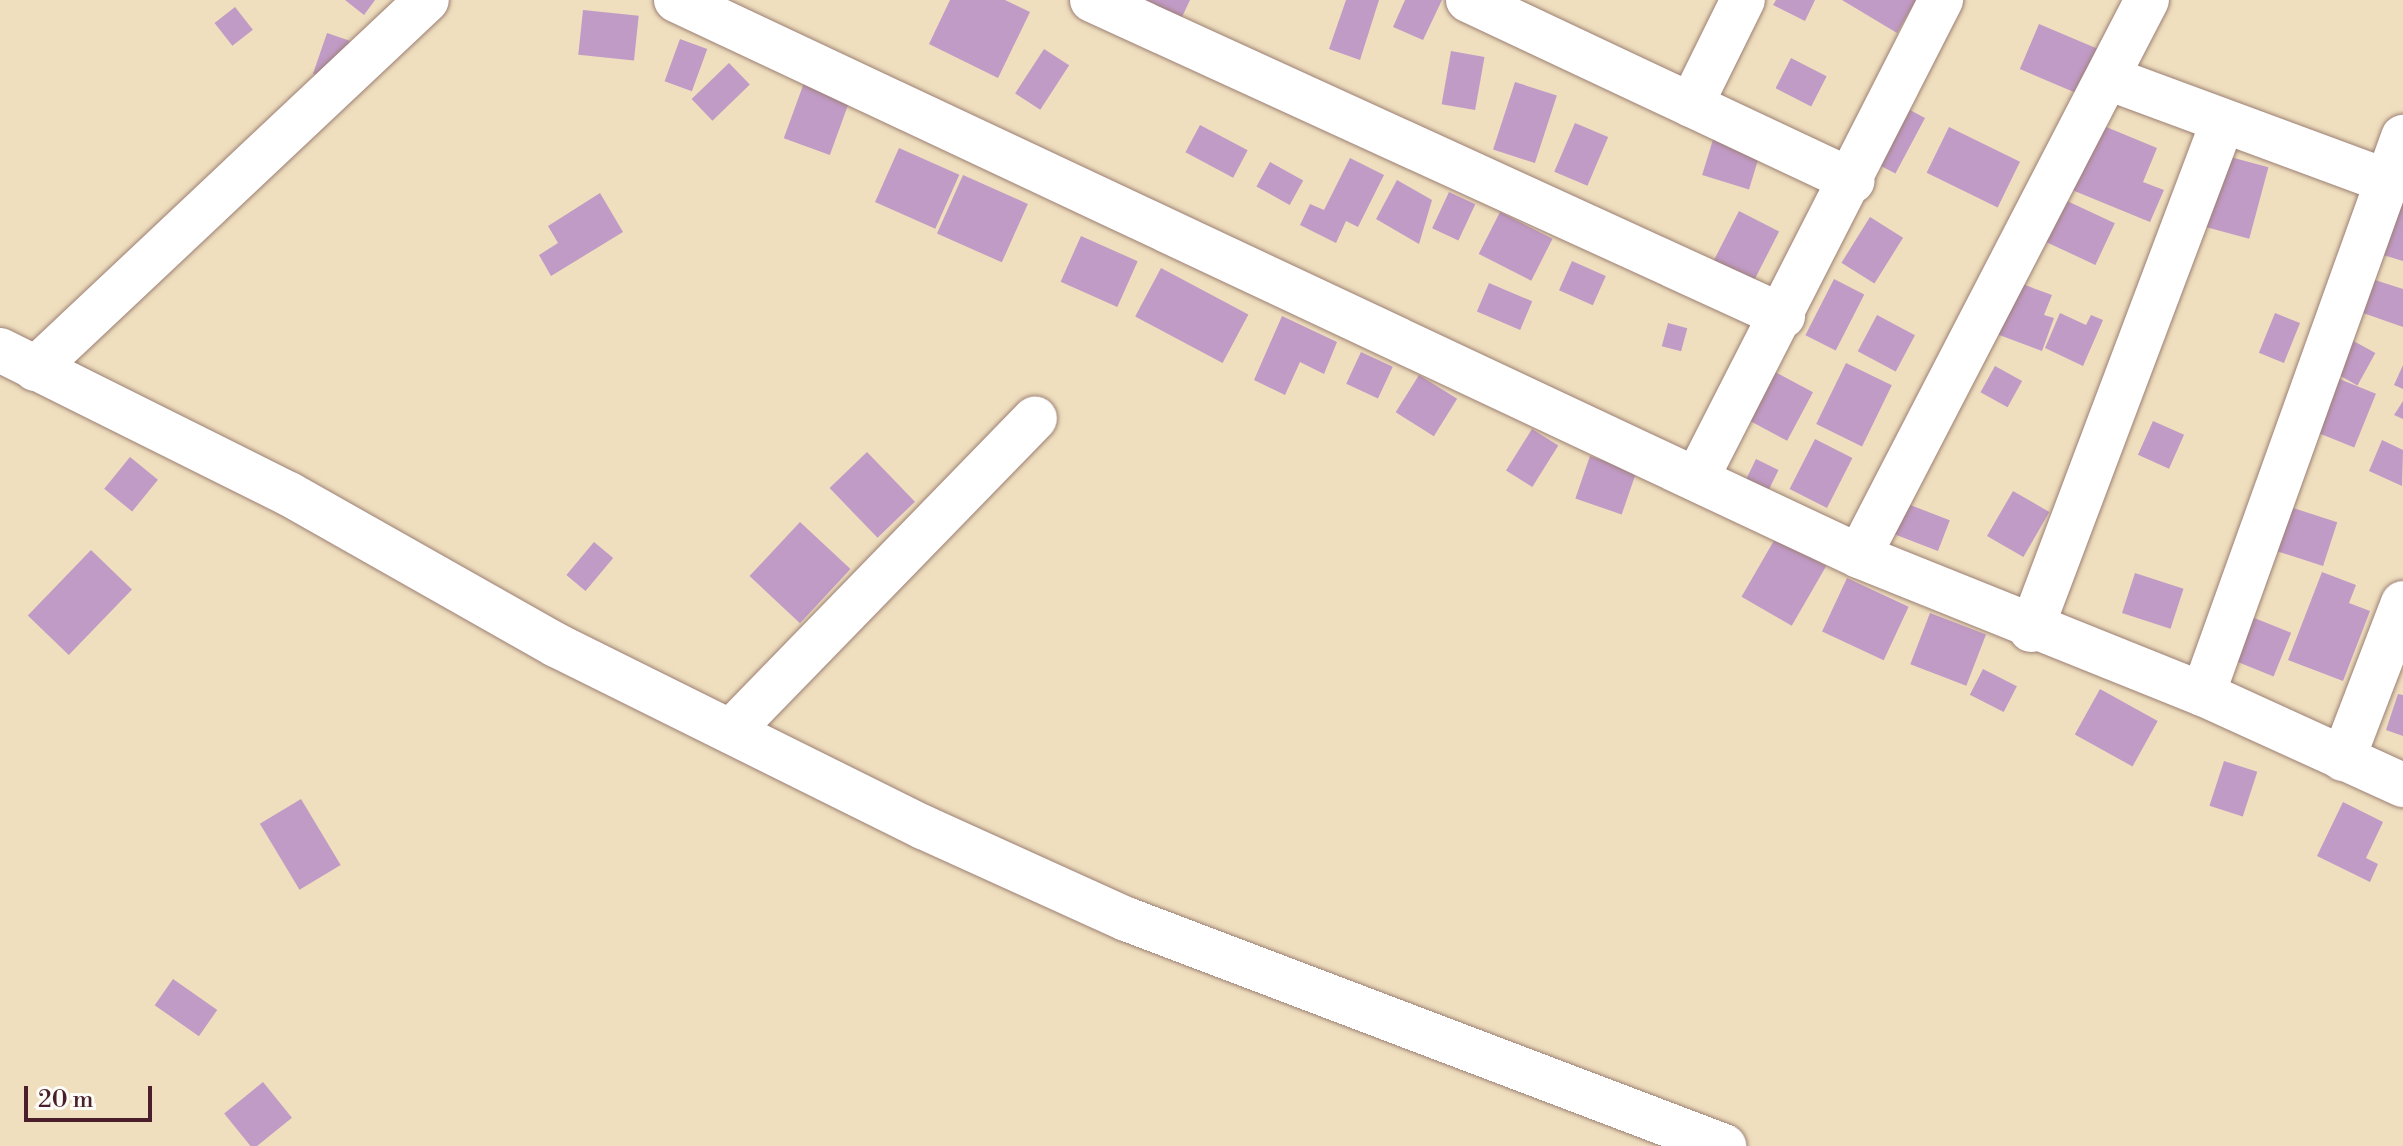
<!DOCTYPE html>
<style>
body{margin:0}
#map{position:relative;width:2403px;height:1146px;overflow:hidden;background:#efdfbe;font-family:"Libre Bodoni",serif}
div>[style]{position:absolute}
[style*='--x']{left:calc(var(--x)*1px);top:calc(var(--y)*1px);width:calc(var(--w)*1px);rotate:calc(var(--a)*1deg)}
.building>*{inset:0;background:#c09bc6;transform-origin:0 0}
.roads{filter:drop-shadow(0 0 2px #9c7f74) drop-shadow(0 0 2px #9c7f74)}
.street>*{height:44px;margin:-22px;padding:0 22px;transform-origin:22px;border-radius:22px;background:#fff}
span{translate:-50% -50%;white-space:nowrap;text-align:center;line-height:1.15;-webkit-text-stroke:6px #fdfcf7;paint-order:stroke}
.scale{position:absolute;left:24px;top:1086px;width:128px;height:36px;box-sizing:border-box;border:4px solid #4a1f2b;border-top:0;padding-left:10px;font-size:24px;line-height:28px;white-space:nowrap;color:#4a1f2b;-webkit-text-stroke:6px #fdfcf7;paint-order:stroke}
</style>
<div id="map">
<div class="building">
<div style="clip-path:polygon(345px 0,375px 0,364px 15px)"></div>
<div style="clip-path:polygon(950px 0,1005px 0,1030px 12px,998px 78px,929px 44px)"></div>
<div style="clip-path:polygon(1142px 0,1190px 0,1181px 19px)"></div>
<div style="clip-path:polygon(1346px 0,1379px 0,1360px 60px,1329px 49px)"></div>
<div style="clip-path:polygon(1405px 0,1442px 0,1423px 40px,1393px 27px)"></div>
<div style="clip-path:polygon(1776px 0,1815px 0,1805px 21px,1773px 5px)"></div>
<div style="clip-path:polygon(1842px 0,1916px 0,1897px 33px)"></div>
<div style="left:235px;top:7px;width:29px;height:26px;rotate:52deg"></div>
<div style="left:583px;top:10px;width:56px;height:45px;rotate:6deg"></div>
<div style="left:2039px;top:24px;width:63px;height:49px;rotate:23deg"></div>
<div style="left:327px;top:33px;width:24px;height:43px;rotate:19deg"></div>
<div style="left:680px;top:39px;width:29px;height:45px;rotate:20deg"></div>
<div style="left:1044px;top:49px;width:30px;height:53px;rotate:33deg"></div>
<div style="left:1451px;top:51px;width:34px;height:54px;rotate:10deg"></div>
<div style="left:1791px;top:58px;width:40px;height:34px;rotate:27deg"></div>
<div style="left:729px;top:63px;width:30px;height:52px;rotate:46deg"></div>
<div style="left:805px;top:80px;width:49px;height:62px;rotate:20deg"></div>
<div style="left:1515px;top:82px;width:44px;height:71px;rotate:18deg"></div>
<div style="left:1910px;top:110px;width:17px;height:63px;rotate:28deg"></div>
<div style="left:1575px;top:123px;width:36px;height:53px;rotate:23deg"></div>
<div style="clip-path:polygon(2099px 124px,2157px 148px,2143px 182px,2164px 190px,2150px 222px,2072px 190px)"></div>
<div style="left:1200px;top:125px;width:54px;height:31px;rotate:28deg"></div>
<div style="left:1949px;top:127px;width:79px;height:51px;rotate:26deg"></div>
<div style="left:1715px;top:133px;width:49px;height:44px;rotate:17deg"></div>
<div style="left:899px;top:148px;width:66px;height:59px;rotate:24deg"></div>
<div style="left:2223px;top:155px;width:47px;height:74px;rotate:15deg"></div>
<div style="clip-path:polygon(1350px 158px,1384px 175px,1358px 227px,1346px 221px,1336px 243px,1300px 225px,1310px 204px,1324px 210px)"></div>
<div style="left:1270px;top:162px;width:38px;height:28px;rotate:29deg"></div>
<div style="left:963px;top:175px;width:71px;height:64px;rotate:24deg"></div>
<div style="clip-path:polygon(1397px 180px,1432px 200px,1419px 244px,1376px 219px)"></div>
<div style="clip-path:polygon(2403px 189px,2403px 261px,2373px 252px)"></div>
<div style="left:1449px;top:192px;width:29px;height:40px;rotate:25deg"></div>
<div style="clip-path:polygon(600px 193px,623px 232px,551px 276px,539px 255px,558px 243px,548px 226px)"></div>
<div style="left:2065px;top:200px;width:55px;height:46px;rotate:25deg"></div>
<div style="left:1739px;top:211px;width:45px;height:63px;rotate:27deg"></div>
<div style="left:1500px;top:212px;width:59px;height:47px;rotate:27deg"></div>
<div style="left:1870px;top:217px;width:39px;height:54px;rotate:32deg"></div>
<div style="left:1081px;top:236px;width:62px;height:50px;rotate:24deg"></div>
<div style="left:1572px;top:261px;width:37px;height:32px;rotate:24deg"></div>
<div style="left:1161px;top:268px;width:99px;height:55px;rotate:28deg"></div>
<div style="left:1834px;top:279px;width:34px;height:63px;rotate:27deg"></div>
<div style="clip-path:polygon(2375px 280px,2403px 289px,2403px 327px,2363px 313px)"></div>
<div style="clip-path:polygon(2014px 281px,2052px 295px,2044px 315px,2054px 318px,2042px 351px,1994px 333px)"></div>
<div style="left:1489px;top:283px;width:47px;height:31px;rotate:23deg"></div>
<div style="clip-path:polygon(2060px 313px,2086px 325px,2091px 315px,2103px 320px,2083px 366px,2045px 348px)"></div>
<div style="left:2275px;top:313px;width:27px;height:43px;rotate:22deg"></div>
<div style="left:1877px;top:315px;width:43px;height:41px;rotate:28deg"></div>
<div style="clip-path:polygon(1282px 316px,1337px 342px,1324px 374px,1300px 362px,1285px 395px,1254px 380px)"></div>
<div style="left:1668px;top:323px;width:20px;height:24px;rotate:15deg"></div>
<div style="left:2350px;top:339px;width:29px;height:37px;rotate:29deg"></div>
<div style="left:1361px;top:352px;width:35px;height:35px;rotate:25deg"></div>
<div style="left:1846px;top:363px;width:51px;height:68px;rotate:26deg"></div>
<div style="clip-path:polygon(2403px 365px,2403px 389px,2394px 385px)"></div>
<div style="left:1995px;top:366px;width:31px;height:30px;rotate:29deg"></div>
<div style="left:1775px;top:372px;width:43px;height:55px;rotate:28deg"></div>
<div style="left:1419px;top:375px;width:45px;height:44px;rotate:32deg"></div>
<div style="left:2337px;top:378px;width:42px;height:58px;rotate:22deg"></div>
<div style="clip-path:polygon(2403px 401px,2403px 419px,2394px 415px)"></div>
<div style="left:2153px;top:421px;width:34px;height:37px;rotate:24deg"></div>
<div style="left:1532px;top:429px;width:31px;height:49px;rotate:32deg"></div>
<div style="left:1815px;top:439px;width:42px;height:56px;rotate:27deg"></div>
<div style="clip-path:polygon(2382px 440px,2403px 450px,2402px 486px,2369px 471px)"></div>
<div style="left:867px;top:452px;width:69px;height:52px;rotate:46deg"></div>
<div style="left:1590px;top:456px;width:49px;height:45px;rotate:19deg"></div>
<div style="left:130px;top:457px;width:36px;height:41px;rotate:39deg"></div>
<div style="left:1756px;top:459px;width:25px;height:33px;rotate:26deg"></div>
<div style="left:2013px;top:491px;width:42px;height:52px;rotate:30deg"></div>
<div style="left:1905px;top:503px;width:48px;height:33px;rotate:21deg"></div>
<div style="left:2284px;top:505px;width:56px;height:46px;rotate:18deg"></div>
<div style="left:800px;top:522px;width:69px;height:74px;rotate:43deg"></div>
<div style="left:1776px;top:537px;width:58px;height:69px;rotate:30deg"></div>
<div style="left:594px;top:542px;width:25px;height:43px;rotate:40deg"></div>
<div style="left:91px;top:550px;width:57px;height:91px;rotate:44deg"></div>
<div style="clip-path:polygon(2322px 572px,2356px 585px,2349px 603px,2370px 611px,2343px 681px,2288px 660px)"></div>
<div style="left:2135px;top:573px;width:51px;height:42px;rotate:18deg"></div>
<div style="left:1847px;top:578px;width:68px;height:59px;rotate:25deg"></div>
<div style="left:1930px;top:613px;width:60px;height:55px;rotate:21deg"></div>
<div style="left:2242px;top:613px;width:53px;height:47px;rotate:22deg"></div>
<div style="left:1983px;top:669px;width:38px;height:29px;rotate:27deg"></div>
<div style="left:2100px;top:689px;width:66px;height:52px;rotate:29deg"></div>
<div style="clip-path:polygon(2398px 694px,2403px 695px,2403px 736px,2386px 730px)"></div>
<div style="left:2224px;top:761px;width:35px;height:47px;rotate:18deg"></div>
<div style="left:301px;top:799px;width:77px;height:48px;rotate:59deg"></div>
<div style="clip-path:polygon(2343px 802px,2383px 822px,2366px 858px,2378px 864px,2370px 882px,2317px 856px)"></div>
<div style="left:173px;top:979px;width:54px;height:32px;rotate:35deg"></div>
<div style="left:263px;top:1082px;width:46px;height:50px;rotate:51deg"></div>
</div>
<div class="roads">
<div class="street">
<div style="--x:676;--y:0;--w:1307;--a:25.17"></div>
<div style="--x:1859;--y:556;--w:371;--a:21.9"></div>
<div style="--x:2203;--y:694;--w:220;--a:24.5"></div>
<div style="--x:1092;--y:0;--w:760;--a:24.58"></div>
<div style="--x:1468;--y:0;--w:425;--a:25.2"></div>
<div style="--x:2108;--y:78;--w:297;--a:20.3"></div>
<div style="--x:1691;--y:105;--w:117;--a:-63.7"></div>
<div style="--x:0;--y:350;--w:323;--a:26.5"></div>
<div style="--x:289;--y:494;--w:307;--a:29.5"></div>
<div style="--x:556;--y:645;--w:410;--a:26.4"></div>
<div style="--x:923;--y:827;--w:223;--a:24.4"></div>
<div style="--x:1126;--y:919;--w:640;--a:20.79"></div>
<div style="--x:35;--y:369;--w:538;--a:-43.27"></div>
<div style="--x:1697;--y:478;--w:537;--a:-62.96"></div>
<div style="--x:1859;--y:556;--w:626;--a:-62.62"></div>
<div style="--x:2031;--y:630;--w:544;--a:-69.33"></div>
<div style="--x:2203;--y:694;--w:592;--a:-70.25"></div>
<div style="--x:731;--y:731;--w:436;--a:-45.8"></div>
<div style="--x:2343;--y:759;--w:167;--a:-69"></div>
</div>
</div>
<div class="scale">20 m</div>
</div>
